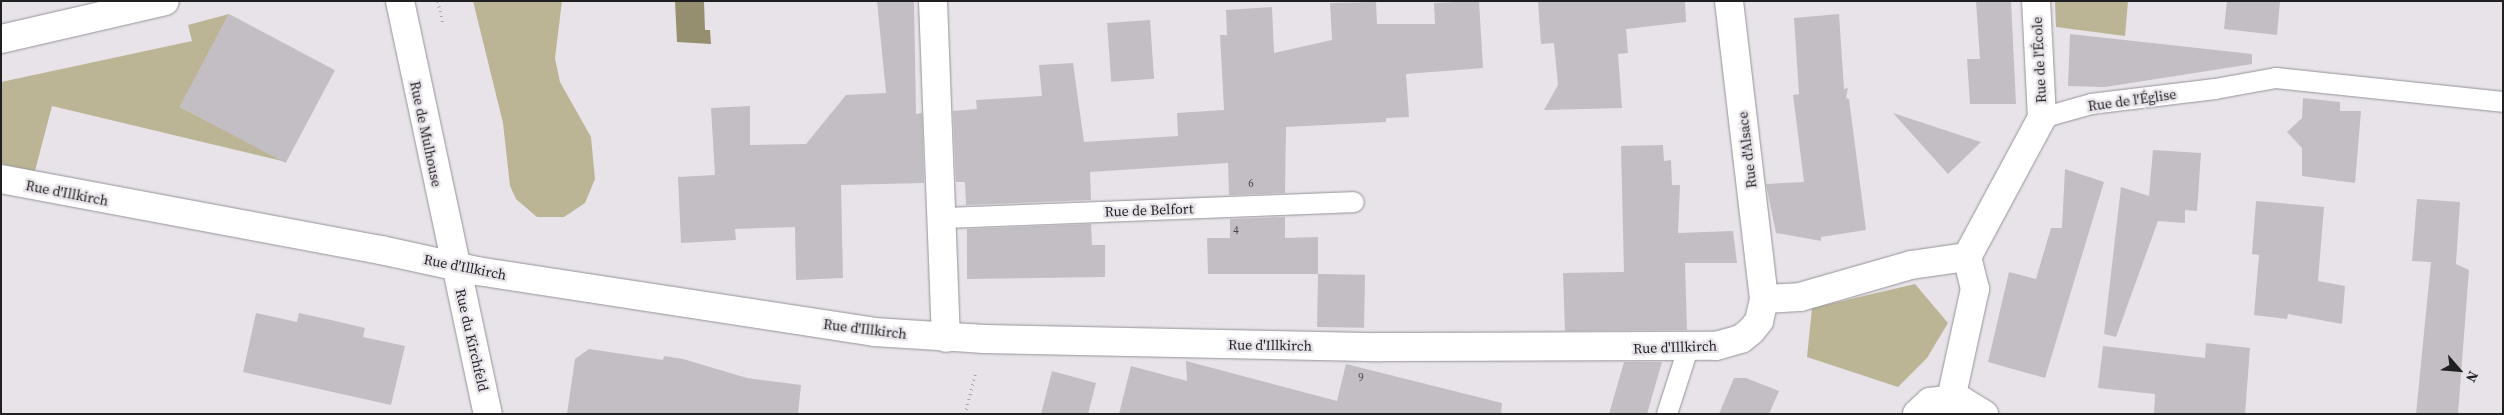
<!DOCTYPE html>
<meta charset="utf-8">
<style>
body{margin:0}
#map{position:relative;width:2504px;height:415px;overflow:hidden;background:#e7e3e9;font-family:"Source Serif 4",serif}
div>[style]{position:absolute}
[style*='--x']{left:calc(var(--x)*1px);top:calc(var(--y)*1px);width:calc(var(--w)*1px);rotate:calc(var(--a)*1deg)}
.green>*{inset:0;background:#bbb595}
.water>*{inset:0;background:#968f6f}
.building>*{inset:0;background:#c2bec4;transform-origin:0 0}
.path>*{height:3px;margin-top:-1.5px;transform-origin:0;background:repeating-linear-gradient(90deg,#a8a5a9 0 1px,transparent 0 5px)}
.roads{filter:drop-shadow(0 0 1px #969298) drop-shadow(0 0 1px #969298)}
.lane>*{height:20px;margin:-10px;padding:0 10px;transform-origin:10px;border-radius:10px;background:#fff}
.street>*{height:28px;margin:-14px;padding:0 14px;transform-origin:14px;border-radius:14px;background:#fff}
span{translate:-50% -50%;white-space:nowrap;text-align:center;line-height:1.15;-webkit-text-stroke:4.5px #e7e3e9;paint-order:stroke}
.number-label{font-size:11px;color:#48474a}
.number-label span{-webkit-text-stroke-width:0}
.street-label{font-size:14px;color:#201f21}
.frame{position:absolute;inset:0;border:2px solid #201f21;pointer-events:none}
.north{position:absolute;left:2434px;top:345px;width:50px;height:50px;-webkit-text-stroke:4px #e7e3e9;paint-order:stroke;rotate:117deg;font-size:14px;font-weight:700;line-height:20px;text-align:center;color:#201f21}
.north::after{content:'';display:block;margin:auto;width:18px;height:22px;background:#201f21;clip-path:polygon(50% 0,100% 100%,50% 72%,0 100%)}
</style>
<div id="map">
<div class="green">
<div style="clip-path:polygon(473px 1px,562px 1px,555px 58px,560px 82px,591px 137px,595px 179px,585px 203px,564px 217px,537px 217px,516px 199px,510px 186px,503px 123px)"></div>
<div style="clip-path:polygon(2055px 1px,2128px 1px,2125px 36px,2056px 27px)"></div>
<div style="clip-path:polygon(229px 14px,180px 107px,286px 162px,52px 106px,35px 171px,1px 164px,1px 82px,192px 41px,188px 25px)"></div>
<div style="clip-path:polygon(1915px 284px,1948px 323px,1927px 358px,1898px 387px,1807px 357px,1812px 308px)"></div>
</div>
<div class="water">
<div style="clip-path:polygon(675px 1px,704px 1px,705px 30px,710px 30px,711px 44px,677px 42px)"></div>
</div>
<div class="building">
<div style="clip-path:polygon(877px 1px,914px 1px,916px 114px,922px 113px,924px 183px,841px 185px,843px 278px,796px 280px,795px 227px,735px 229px,736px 240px,681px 243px,678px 177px,715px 175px,711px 108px,750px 106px,750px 145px,806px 144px,846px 95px,886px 93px)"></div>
<div style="clip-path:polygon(1479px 1px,1483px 68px,1406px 74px,1409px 117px,1386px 118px,1386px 122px,1286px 127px,1285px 193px,1229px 195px,1228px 163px,1090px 172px,1091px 200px,966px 205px,965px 182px,956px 182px,953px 111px,977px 109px,976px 100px,1042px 96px,1039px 65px,1073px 63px,1084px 142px,1178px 136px,1177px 113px,1224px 110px,1220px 35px,1227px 35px,1226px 10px,1272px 7px,1274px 53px,1332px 40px,1330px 3px,1376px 2px,1377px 24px,1435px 24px,1434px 3px)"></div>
<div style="clip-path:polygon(1538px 1px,1685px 1px,1686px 22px,1626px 29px,1628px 53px,1618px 54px,1622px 108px,1544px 110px,1558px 85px,1554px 43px,1541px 44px)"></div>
<div style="clip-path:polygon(1976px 1px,2011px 1px,2016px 104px,1970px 104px,1967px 59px,1980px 59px)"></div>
<div style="clip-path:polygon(2227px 1px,2280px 1px,2277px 35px,2224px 29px)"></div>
<div style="left:229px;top:14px;width:120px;height:105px;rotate:28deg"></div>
<div style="clip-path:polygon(1839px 14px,1844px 89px,1848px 88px,1846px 98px,1849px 99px,1866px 230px,1821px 237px,1821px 241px,1776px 233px,1766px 184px,1804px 182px,1793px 95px,1799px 94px,1794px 18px)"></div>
<div style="left:1150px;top:20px;width:59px;height:43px;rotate:86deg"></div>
<div style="clip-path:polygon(2070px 34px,2252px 54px,2252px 64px,2105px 87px,2068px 86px)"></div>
<div style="clip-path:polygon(2303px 98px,2340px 102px,2340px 111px,2361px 111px,2355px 183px,2302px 176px,2302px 148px,2287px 132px,2302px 118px)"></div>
<div style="clip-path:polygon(1893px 113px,1981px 142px,1948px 174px)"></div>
<div style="clip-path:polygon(1663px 145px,1664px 161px,1671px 160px,1672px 185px,1680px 185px,1678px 233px,1733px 231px,1737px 263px,1685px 263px,1687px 330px,1565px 331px,1563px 273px,1624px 272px,1621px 146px)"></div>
<div style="clip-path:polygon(2153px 150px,2201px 153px,2197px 211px,2185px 210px,2185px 223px,2158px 221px,2116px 337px,2104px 334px,2121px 187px,2149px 196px)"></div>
<div style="clip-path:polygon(2065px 169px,2104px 182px,2045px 378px,1988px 362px,2009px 272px,2036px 279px,2051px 228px,2062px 228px)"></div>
<div style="clip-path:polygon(2417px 199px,2460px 202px,2456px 264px,2469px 270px,2458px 414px,2416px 414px,2431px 262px,2412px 261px)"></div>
<div style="clip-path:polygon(2256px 201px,2324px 207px,2318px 281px,2345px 286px,2342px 324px,2288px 314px,2287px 319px,2254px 315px,2259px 255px,2252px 254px)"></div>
<div style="clip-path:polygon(1285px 217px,1285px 238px,1318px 237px,1318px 274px,1208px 274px,1207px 238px,1230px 238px,1230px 219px)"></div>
<div style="clip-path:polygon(1091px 224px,1092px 245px,1105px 245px,1105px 277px,967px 279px,967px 229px)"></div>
<div style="left:1318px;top:274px;width:47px;height:53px;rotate:1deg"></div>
<div style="clip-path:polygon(256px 313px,297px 322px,299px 313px,331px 320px,365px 328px,363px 337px,405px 346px,391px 405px,243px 372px)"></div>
<div style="clip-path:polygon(2206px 343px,2250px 348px,2245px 414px,2154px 414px,2155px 394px,2098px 388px,2103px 346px,2205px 358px)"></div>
<div style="clip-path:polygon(589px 349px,663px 360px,664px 356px,683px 359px,747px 378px,801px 385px,798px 414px,567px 414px,575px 359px)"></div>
<div style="clip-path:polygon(1186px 361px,1337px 401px,1346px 364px,1502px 403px,1501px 414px,1119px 414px,1131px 366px,1187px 381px)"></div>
<div style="clip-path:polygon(1624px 362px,1662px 362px,1647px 414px,1609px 414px)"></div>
<div style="clip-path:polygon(1052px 371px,1096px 383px,1088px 414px,1041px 414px)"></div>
<div style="clip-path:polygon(1734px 378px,1746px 378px,1779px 391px,1769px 414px,1719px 414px)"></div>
</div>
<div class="path">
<div style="--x:438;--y:1;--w:25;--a:78"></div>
<div style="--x:965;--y:414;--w:44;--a:-75.7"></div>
</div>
<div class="roads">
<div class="lane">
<div style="--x:2042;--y:118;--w:51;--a:-15.9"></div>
<div style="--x:2091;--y:104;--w:125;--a:-6.9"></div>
<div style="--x:2215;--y:89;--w:62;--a:-10.2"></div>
<div style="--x:2276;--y:78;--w:228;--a:6"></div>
<div style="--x:943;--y:218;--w:411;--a:-2.2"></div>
<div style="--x:1667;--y:414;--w:68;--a:-72.1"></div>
</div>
<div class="street">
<div style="--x:400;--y:1;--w:422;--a:78"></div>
<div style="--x:933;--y:1;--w:337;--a:87.8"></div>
<div style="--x:1;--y:39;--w:168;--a:-13"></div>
<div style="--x:1;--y:179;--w:387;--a:10.6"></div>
<div style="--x:381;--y:250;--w:98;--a:12.3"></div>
<div style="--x:477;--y:271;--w:402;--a:8.7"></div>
<div style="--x:874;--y:332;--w:110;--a:3.6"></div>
<div style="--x:984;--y:339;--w:395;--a:1.2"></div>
<div style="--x:1379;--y:347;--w:337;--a:-0.2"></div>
<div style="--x:1716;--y:346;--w:26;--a:-16"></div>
<div style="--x:1741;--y:339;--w:13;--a:-39"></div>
<div style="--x:1751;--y:331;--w:13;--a:-51"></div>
<div style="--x:1759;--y:321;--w:23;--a:-77"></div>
<div style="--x:1764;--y:299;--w:300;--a:-96.7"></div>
<div style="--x:1764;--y:299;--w:36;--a:-3"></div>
<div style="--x:1800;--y:297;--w:116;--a:-16.1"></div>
<div style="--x:1911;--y:265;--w:57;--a:-8.1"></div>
<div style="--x:1951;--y:399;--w:11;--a:10"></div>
<div style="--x:1962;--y:401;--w:26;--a:31"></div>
<div style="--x:1917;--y:414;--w:18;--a:-43"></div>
<div style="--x:1930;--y:402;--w:21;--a:-8"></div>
<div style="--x:1951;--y:399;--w:113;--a:-77.7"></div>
<div style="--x:1975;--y:289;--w:33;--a:-104"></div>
<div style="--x:1967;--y:257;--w:158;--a:-61.7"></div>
<div style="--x:2042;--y:118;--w:117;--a:-92.9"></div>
</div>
</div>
<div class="number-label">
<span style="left:1251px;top:184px">6</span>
<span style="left:1236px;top:231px">4</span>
<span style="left:1361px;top:378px">9</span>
</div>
<div class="street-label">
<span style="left:2039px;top:60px;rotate:-93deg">Rue de l'École</span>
<span style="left:2132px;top:100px;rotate:-8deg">Rue de l'Église</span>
<span style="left:426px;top:134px;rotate:78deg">Rue de Mulhouse</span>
<span style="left:1747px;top:150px;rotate:-97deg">Rue d'Alsace</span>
<span style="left:67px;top:193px;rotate:11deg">Rue d'Illkirch</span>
<span style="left:1149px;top:210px;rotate:-2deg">Rue de Belfort</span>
<span style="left:465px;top:267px;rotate:11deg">Rue d'Illkirch</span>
<span style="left:865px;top:329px;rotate:7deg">Rue d'Illkirch</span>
<span style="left:472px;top:340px;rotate:77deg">Rue du Kirchfeld</span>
<span style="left:1270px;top:345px;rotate:1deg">Rue d'Illkirch</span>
<span style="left:1675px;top:347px;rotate:-2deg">Rue d'Illkirch</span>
</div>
<div class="frame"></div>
<div class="north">N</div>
</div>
